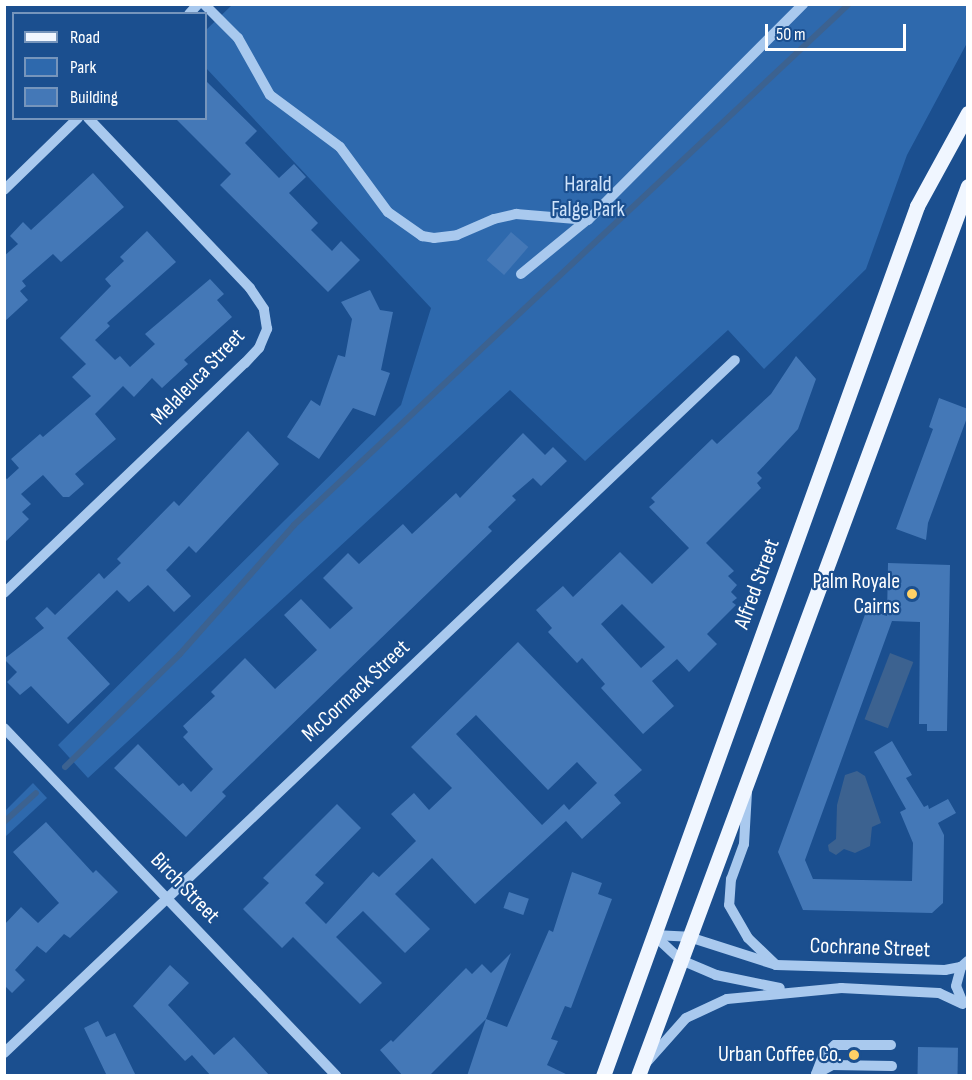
<!DOCTYPE html>
<style>
body{margin:0}
#map{position:relative;width:972px;height:1080px;overflow:hidden;background:#1b4f8f;font-family:"Sofia Sans Condensed",sans-serif}
div>[style]{position:absolute}
[style*='--x']{left:calc(var(--x)*1px);top:calc(var(--y)*1px);width:calc(var(--w)*1px);rotate:calc(var(--a)*1deg)}
.green>*{inset:0;background:#2e69ad}
.water>*{inset:0;background:#3c6290;transform-origin:0 0}
.stream>*{height:6px;margin:-3px;padding:0 3px;transform-origin:3px;border-radius:3px;background:#3c6290}
.building>*{inset:0;background:#4478b7;transform-origin:0 0}
.minor>*{height:10px;margin:-5px;padding:0 5px;transform-origin:5px;border-radius:5px;background:#a9c9ee}
.major>*{height:15px;margin:-7.5px;padding:0 7.5px;transform-origin:7.5px;border-radius:7.5px;background:#f0f6ff}
.dots>*{width:16px;height:16px;translate:-50% -50%;box-sizing:border-box;border:3px solid #1b4f8f;border-radius:50%}
span{translate:-50% -50%;white-space:nowrap;text-align:center;line-height:1.15;-webkit-text-stroke:4.5px #1b4f8f;paint-order:stroke}
.park-label{font-size:22px;color:#cfe3fa}
.street-label{font-size:22px;color:#fff}
.poi-label{font-size:22px;color:#fff}
.right{translate:-100% -50%;text-align:right}
.frame{position:absolute;inset:0;border:6px solid #fff;pointer-events:none}
.legend{position:absolute;left:12px;top:12px;width:195px;height:108px;box-sizing:border-box;background:#1b4f8f;border:2px solid #7695bc;margin:0;padding:8px 10px;list-style:none;font-size:18px;color:#fff}
.legend li{display:flex;align-items:center;gap:12px;height:30px}
.legend b{width:30px;border:2px solid #7695bc}
.scale{position:absolute;left:765px;top:24px;width:141px;height:27px;box-sizing:border-box;border:3px solid #fff;border-top:0;padding-left:8px;font-size:18px;line-height:21px;white-space:nowrap;color:#fff;-webkit-text-stroke:4px #1b4f8f;paint-order:stroke}
</style>
<div id="map">
<div class="green">
<div style="clip-path:polygon(232px 5px,967px 5px,967px 43px,907px 155px,866px 269px,764px 369px,728px 330px,585px 461px,510px 390px,88px 778px,58px 745px,401px 405px,431px 308px,206px 68px,206px 30px)"></div>
<div style="clip-path:polygon(33px 783px,47px 798px,5px 837px,5px 811px)"></div>
</div>
<div class="water">
<div style="left:890px;top:653px;width:25px;height:71px;rotate:21deg"></div>
<div style="clip-path:polygon(857px 771px,865px 776px,881px 823px,872px 827px,870px 846px,855px 853px,844px 849px,836px 855px,829px 851px,828px 845px,836px 839px,837px 805px,845px 775px)"></div>
</div>
<div class="stream">
<div style="--x:65;--y:767;--w:161;--a:-44.5"></div>
<div style="--x:180;--y:654;--w:172;--a:-48.5"></div>
<div style="--x:294;--y:525;--w:761;--a:-43.19"></div>
<div style="--x:4;--y:822;--w:43;--a:-42.2"></div>
</div>
<div class="building">
<div style="clip-path:polygon(206px 81px,257px 131px,245px 143px,279px 178px,294px 164px,306px 177px,289px 193px,318px 223px,311px 230px,332px 251px,341px 241px,360px 260px,328px 292px,220px 185px,231px 174px,175px 118px,206px 118px)"></div>
<div style="clip-path:polygon(93px 173px,124px 207px,61px 262px,53px 254px,22px 281px,26px 286px,20px 291px,28px 300px,4px 322px,4px 256px,18px 244px,10px 236px,23px 222px,31px 230px)"></div>
<div style="clip-path:polygon(147px 231px,176px 262px,107px 323px,110px 326px,95px 340px,115px 360px,120px 356px,130px 367px,155px 344px,145px 334px,210px 279px,224px 294px,217px 300px,232px 317px,184px 360px,188px 364px,162px 388px,152px 378px,134px 397px,123px 386px,95px 414px,116px 439px,75px 474px,84px 484px,69px 497px,63px 497px,43px 475px,21px 494px,31px 504px,22px 512px,29px 519px,4px 543px,4px 477px,7px 479px,19px 468px,11px 459px,40px 434px,43px 437px,91px 396px,72px 377px,86px 364px,60px 338px,111px 286px,105px 279px,124px 261px,120px 257px)"></div>
<div style="left:511px;top:232px;width:23px;height:37px;rotate:41deg"></div>
<div style="clip-path:polygon(370px 290px,380px 310px,393px 312px,381px 370px,390px 373px,375px 416px,353px 408px,319px 459px,287px 437px,311px 400px,320px 406px,338px 355px,345px 357px,352px 319px,341px 302px)"></div>
<div style="clip-path:polygon(evenodd,796px 356px,816px 379px,798px 429px,757px 473px,762px 478px,757px 483px,761px 488px,706px 543px,734px 571px,728px 576px,737px 585px,731px 592px,737px 598px,732px 602px,736px 605px,707px 634px,717px 644px,689px 672px,677px 659px,652px 681px,674px 706px,643px 734px,601px 688px,605px 684px,582px 658px,577px 663px,548px 632px,552px 628px,536px 610px,563px 586px,573px 597px,620px 552px,652px 584px,689px 548px,649px 507px,655px 502px,651px 498px,712px 439px,717px 444px,771px 394px,796px 356px,622px 604px,665px 647px,641px 668px,601px 624px,622px 604px)"></div>
<div style="clip-path:polygon(939px 398px,968px 409px,968px 415px,928px 523px,926px 540px,896px 529px,933px 429px,929px 427px)"></div>
<div style="clip-path:polygon(248px 431px,279px 464px,196px 553px,189px 546px,166px 570px,191px 596px,174px 612px,148px 585px,129px 602px,117px 590px,67px 638px,110px 684px,68px 724px,31px 686px,20px 695px,7px 682px,17px 672px,4px 659px,44px 628px,35px 618px,47px 607px,55px 615px,99px 573px,104px 579px,121px 563px,117px 559px,174px 501px,179px 506px)"></div>
<div style="clip-path:polygon(523px 433px,545px 455px,553px 447px,567px 461px,541px 486px,533px 478px,512px 496px,516px 500px,488px 527px,492px 531px,222px 792px,226px 796px,186px 837px,114px 768px,138px 744px,179px 786px,183px 783px,191px 792px,213px 769px,183px 737px,188px 732px,183px 726px,215px 696px,211px 692px,245px 658px,275px 689px,317px 650px,284px 615px,301px 599px,330px 629px,353px 608px,323px 578px,348px 553px,359px 564px,403px 524px,412px 534px,456px 493px,460px 498px)"></div>
<div style="clip-path:polygon(888px 563px,950px 565px,947px 731px,927px 731px,927px 724px,919px 724px,920px 622px,892px 621px,805px 860px,813px 879px,912px 881px,913px 843px,900px 812px,906px 809px,874px 752px,892px 741px,912px 775px,906px 778px,924px 807px,928px 805px,929px 809px,948px 799px,956px 813px,938px 823px,944px 835px,943px 903px,932px 913px,803px 910px,778px 852px,867px 609px,887px 616px)"></div>
<div style="clip-path:polygon(evenodd,518px 642px,642px 770px,614px 795px,621px 803px,582px 839px,566px 821px,475px 904px,432px 858px,395px 894px,430px 929px,405px 953px,363px 911px,336px 937px,382px 983px,360px 1004px,293px 937px,282px 948px,243px 909px,269px 883px,263px 878px,337px 804px,361px 828px,315px 875px,324px 883px,305px 903px,326px 924px,373px 872px,379px 877px,416px 841px,391px 814px,414px 793px,429px 810px,452px 788px,411px 747px,518px 642px,476px 715px,548px 790px,577px 762px,597px 783px,569px 810px,564px 804px,542px 825px,456px 734px,476px 715px)"></div>
<div style="clip-path:polygon(46px 822px,93px 873px,96px 870px,118px 892px,70px 938px,64px 934px,46px 953px,37px 946px,15px 970px,25px 980px,12px 993px,4px 985px,4px 925px,21px 907px,38px 923px,59px 903px,13px 852px)"></div>
<div style="clip-path:polygon(572px 872px,602px 883px,598px 894px,612px 899px,571px 1008px,565px 1006px,551px 1039px,558px 1041px,547px 1065px,570px 1076px,467px 1076px,486px 1019px,429px 1076px,403px 1076px,380px 1050px,391px 1040px,393px 1042px,466px 968px,472px 974px,482px 964px,491px 973px,511px 953px,486px 1019px,507px 1027px,549px 930px,553px 932px)"></div>
<div style="left:509px;top:892px;width:21px;height:17px;rotate:19deg"></div>
<div style="clip-path:polygon(170px 965px,189px 983px,168px 1005px,214px 1055px,234px 1037px,270px 1076px,211px 1076px,192px 1055px,185px 1061px,133px 1006px)"></div>
<div style="clip-path:polygon(98px 1021px,106px 1037px,115px 1033px,136px 1076px,107px 1076px,84px 1028px)"></div>
<div style="left:918px;top:1047px;width:40px;height:29px;rotate:1deg"></div>
</div>
<div class="minor">
<div style="--x:204;--y:4;--w:48;--a:45"></div>
<div style="--x:238;--y:38;--w:65;--a:60.7"></div>
<div style="--x:270;--y:95;--w:87;--a:36.6"></div>
<div style="--x:340;--y:147;--w:81;--a:53.6"></div>
<div style="--x:388;--y:212;--w:42;--a:35.2"></div>
<div style="--x:422;--y:236;--w:12;--a:9"></div>
<div style="--x:434;--y:238;--w:23;--a:-7"></div>
<div style="--x:457;--y:235;--w:40;--a:-23.4"></div>
<div style="--x:494;--y:219;--w:23;--a:-13"></div>
<div style="--x:516;--y:214;--w:72;--a:4.8"></div>
<div style="--x:588;--y:220;--w:305;--a:-45.1"></div>
<div style="--x:189;--y:14;--w:13;--a:-48"></div>
<div style="--x:4;--y:190;--w:103;--a:-44.2"></div>
<div style="--x:521;--y:274;--w:85;--a:-39.3"></div>
<div style="--x:4;--y:593;--w:333;--a:-43.7"></div>
<div style="--x:245;--y:363;--w:21;--a:-47"></div>
<div style="--x:259;--y:348;--w:21;--a:-67"></div>
<div style="--x:267;--y:329;--w:20;--a:-99"></div>
<div style="--x:264;--y:309;--w:25;--a:-124"></div>
<div style="--x:250;--y:288;--w:235;--a:-133.6"></div>
<div style="--x:4;--y:728;--w:481;--a:46.3"></div>
<div style="--x:747;--y:792;--w:52;--a:93.3"></div>
<div style="--x:744;--y:844;--w:37;--a:110"></div>
<div style="--x:731;--y:879;--w:26;--a:94"></div>
<div style="--x:729;--y:905;--w:38;--a:60"></div>
<div style="--x:748;--y:938;--w:37;--a:44"></div>
<div style="--x:654;--y:935;--w:35;--a:3"></div>
<div style="--x:689;--y:937;--w:91;--a:17.8"></div>
<div style="--x:776;--y:965;--w:169;--a:1.7"></div>
<div style="--x:945;--y:970;--w:16;--a:-11"></div>
<div style="--x:654;--y:935;--w:37;--a:43"></div>
<div style="--x:681;--y:960;--w:38;--a:23"></div>
<div style="--x:716;--y:975;--w:65;--a:11.5"></div>
<div style="--x:963;--y:1003;--w:18;--a:-112"></div>
<div style="--x:956;--y:986;--w:20;--a:-75"></div>
<div style="--x:961;--y:967;--w:9;--a:-41"></div>
<div style="--x:4;--y:1053;--w:1007;--a:-43.47"></div>
<div style="--x:646;--y:1063;--w:60;--a:-48.4"></div>
<div style="--x:686;--y:1018;--w:45;--a:-24.9"></div>
<div style="--x:727;--y:999;--w:115;--a:-5.5"></div>
<div style="--x:841;--y:988;--w:98;--a:2.9"></div>
<div style="--x:939;--y:993;--w:26;--a:25"></div>
<div style="--x:816;--y:1074;--w:19;--a:-69"></div>
<div style="--x:823;--y:1056;--w:16;--a:-43"></div>
<div style="--x:835;--y:1045;--w:56;--a:0"></div>
<div style="--x:816;--y:1074;--w:18;--a:-29"></div>
<div style="--x:832;--y:1065;--w:60;--a:1"></div>
</div>
<div class="major">
<div style="--x:603;--y:1076;--w:925;--a:-70.15"></div>
<div style="--x:917;--y:206;--w:106;--a:-61.3"></div>
<div style="--x:638;--y:1076;--w:949;--a:-69.66"></div>
</div>
<div class="dots">
<div style="left:912px;top:594px;background:#ffd166"></div>
<div style="left:854px;top:1055px;background:#ffd166"></div>
</div>
<div class="park-label">
<span style="left:588px;top:197px">Harald<br>Falge Park</span>
</div>
<div class="street-label">
<span style="left:198px;top:377px;rotate:-46deg">Melaleuca Street</span>
<span style="left:757px;top:584px;rotate:-70deg">Alfred Street</span>
<span style="left:356px;top:691px;rotate:-43deg">McCormack Street</span>
<span style="left:185px;top:888px;rotate:46deg">Birch Street</span>
<span style="left:870px;top:948px;rotate:2deg">Cochrane Street</span>
</div>
<div class="poi-label">
<span class="right" style="left:900px;top:594px">Palm Royale<br>Cairns</span>
<span class="right" style="left:842px;top:1055px">Urban Coffee Co.</span>
</div>
<div class="frame"></div>
<ul class="legend">
<li><b style="height:8px;background:#f0f6ff"></b>Road</li>
<li><b style="height:16px;background:#2e69ad"></b>Park</li>
<li><b style="height:16px;background:#4478b7"></b>Building</li>
</ul>
<div class="scale">50 m</div>
</div>
